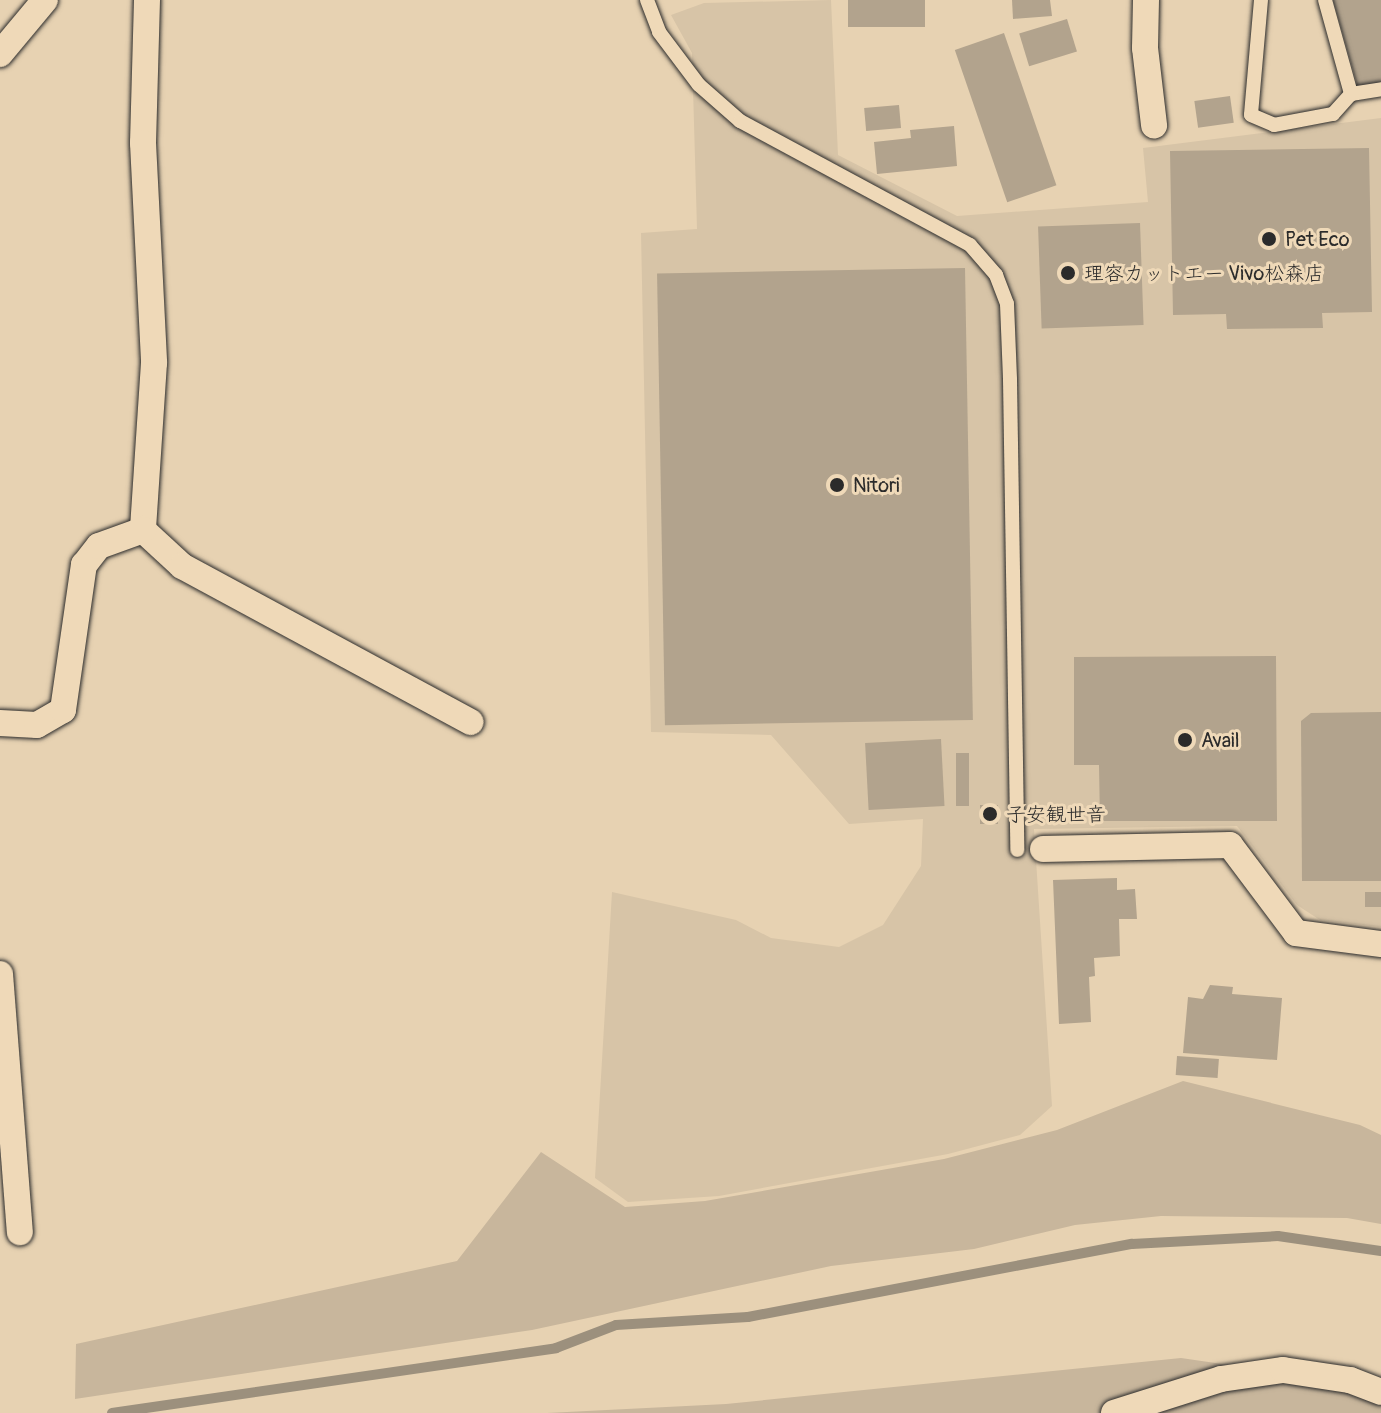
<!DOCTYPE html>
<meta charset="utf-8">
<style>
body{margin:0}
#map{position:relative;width:1381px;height:1413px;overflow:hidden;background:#e7d2b2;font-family:Pangolin,"Klee One",sans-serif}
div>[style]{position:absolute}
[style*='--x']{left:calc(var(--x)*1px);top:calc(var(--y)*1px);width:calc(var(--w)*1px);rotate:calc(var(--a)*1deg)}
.built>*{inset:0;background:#d7c4a7}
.green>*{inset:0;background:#c8b69c}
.stream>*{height:10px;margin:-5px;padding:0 5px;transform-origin:5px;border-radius:5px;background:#9c907d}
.building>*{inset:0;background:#b2a38d;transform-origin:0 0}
.roads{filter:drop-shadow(0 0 2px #2b2b2b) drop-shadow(0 0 2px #2b2b2b)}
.lane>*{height:14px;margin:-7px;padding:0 7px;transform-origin:7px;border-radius:7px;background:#efd9b8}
.street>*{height:26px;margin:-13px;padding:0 13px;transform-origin:13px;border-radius:13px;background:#efd9b8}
.dots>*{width:22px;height:22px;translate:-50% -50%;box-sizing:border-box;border:4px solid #efd9b8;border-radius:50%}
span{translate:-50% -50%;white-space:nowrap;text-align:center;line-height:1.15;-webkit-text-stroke:6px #efd9b8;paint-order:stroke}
.poi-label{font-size:20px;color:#2b2b2b}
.left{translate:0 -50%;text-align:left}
</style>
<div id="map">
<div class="built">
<div style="clip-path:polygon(831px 0,838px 155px,957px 216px,1148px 202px,1143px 148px,1381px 118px,1381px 927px,1320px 920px,1297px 905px,1237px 826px,1034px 829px,1052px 1106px,1020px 1135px,948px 1154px,719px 1196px,628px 1202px,595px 1178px,612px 892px,736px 920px,771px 938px,839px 947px,883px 925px,921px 866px,923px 819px,849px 824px,771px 735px,651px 732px,641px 233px,697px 229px,692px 53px,671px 15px,704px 3px)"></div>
</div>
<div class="green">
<div style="clip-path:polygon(1183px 1081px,1360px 1125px,1381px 1135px,1381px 1224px,1347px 1218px,1161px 1216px,1075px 1225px,974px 1249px,831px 1266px,532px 1330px,75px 1399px,76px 1344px,457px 1261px,541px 1152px,625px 1207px,705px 1201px,944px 1159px,1057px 1130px)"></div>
<div style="clip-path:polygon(1181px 1358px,1372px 1386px,1381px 1389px,1381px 1413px,547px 1413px,726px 1404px)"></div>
</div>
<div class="stream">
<div style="--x:112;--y:1413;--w:449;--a:-8.3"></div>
<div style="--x:556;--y:1348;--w:64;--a:-21"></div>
<div style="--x:616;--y:1325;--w:132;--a:-3.5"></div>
<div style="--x:748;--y:1317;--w:391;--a:-10.8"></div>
<div style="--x:1132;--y:1244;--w:146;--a:-3.1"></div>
<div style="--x:1278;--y:1236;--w:104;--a:8.3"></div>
</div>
<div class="building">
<div style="left:848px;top:0;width:77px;height:27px"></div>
<div style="clip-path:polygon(1012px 0,1050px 0,1052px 16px,1013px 19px)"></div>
<div style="clip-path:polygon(1333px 0,1381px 0,1381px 82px,1358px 88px)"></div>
<div style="left:1067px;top:19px;width:34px;height:50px;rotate:73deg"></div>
<div style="left:1004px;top:33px;width:161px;height:52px;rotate:71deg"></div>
<div style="left:1230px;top:96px;width:27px;height:36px;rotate:82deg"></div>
<div style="left:899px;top:105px;width:23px;height:35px;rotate:85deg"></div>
<div style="clip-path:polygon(954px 126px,957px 166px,877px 174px,874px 142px,911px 138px,910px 130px)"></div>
<div style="clip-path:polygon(1369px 148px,1372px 312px,1322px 313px,1323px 328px,1227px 329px,1226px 314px,1173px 315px,1170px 151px)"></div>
<div style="left:1140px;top:223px;width:102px;height:102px;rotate:88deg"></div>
<div style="left:965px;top:268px;width:452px;height:308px;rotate:89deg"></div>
<div style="clip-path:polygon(1276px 656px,1277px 821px,1100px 821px,1099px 765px,1074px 765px,1074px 657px)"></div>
<div style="clip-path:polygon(1381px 712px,1381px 881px,1302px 881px,1301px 721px,1311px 713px)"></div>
<div style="left:941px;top:739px;width:67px;height:76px;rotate:87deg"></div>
<div style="left:956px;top:753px;width:13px;height:53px"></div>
<div style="left:980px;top:805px;width:18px;height:19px"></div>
<div style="clip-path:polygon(1117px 878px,1117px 890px,1135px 889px,1137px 919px,1119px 919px,1120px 956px,1094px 958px,1095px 976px,1089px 977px,1091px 1022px,1059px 1024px,1053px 880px)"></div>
<div style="left:1365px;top:892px;width:16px;height:15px"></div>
<div style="clip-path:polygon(1210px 985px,1233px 987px,1232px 994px,1282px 998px,1277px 1060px,1183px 1053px,1188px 997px,1203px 999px)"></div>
<div style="left:1177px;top:1056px;width:42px;height:19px;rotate:4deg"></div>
</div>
<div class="roads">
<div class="lane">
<div style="--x:647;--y:0;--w:34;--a:69"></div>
<div style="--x:659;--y:32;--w:66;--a:53"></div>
<div style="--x:699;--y:85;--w:55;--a:41.3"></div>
<div style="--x:740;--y:121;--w:261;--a:28.3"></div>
<div style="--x:970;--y:245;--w:40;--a:49"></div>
<div style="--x:996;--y:275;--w:31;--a:69"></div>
<div style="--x:1007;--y:304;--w:76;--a:87.7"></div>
<div style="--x:1010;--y:380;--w:470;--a:89.1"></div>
<div style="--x:1261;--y:0;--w:115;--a:95"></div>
<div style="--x:1251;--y:115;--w:25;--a:23"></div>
<div style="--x:1274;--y:125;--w:60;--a:-10.6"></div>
<div style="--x:1333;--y:114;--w:27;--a:-48"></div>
<div style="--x:1351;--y:94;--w:30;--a:-9"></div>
<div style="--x:1325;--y:0;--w:98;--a:74.5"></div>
</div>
<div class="street">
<div style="--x:147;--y:0;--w:143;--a:91.6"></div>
<div style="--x:143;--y:143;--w:220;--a:87.1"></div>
<div style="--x:154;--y:363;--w:167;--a:93.8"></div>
<div style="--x:143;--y:530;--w:53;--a:42.7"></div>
<div style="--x:182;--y:566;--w:328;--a:28.4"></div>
<div style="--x:1146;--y:0;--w:48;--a:91.2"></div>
<div style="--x:1145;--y:48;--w:78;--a:83.3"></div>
<div style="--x:0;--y:54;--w:70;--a:-50.2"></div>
<div style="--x:0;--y:723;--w:37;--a:3"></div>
<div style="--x:37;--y:725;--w:30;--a:-30"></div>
<div style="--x:63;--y:710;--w:147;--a:-81.8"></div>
<div style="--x:84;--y:565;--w:24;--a:-52"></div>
<div style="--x:99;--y:546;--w:47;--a:-20"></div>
<div style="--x:1043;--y:849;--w:187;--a:-1.2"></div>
<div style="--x:1230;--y:845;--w:110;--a:53.1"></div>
<div style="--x:1296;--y:933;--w:86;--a:7.4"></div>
<div style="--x:0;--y:974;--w:259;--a:85.6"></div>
<div style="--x:1114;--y:1413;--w:112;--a:-17.6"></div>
<div style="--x:1221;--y:1379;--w:63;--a:-8.3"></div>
<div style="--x:1283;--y:1370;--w:68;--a:8.5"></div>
<div style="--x:1350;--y:1380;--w:33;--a:21"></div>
</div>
</div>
<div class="dots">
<div style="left:1269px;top:239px;background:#2b2b2b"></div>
<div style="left:1068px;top:273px;background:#2b2b2b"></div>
<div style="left:837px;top:485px;background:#2b2b2b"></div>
<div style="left:1185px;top:740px;background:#2b2b2b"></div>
<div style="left:990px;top:814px;background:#2b2b2b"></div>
</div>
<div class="poi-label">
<span class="left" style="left:1285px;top:239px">Pet Eco</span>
<span class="left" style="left:1084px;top:273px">理容カットエー Vivo松森店</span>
<span class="left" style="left:853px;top:485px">Nitori</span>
<span class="left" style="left:1201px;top:740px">Avail</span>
<span class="left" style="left:1006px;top:814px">子安観世音</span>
</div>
</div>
